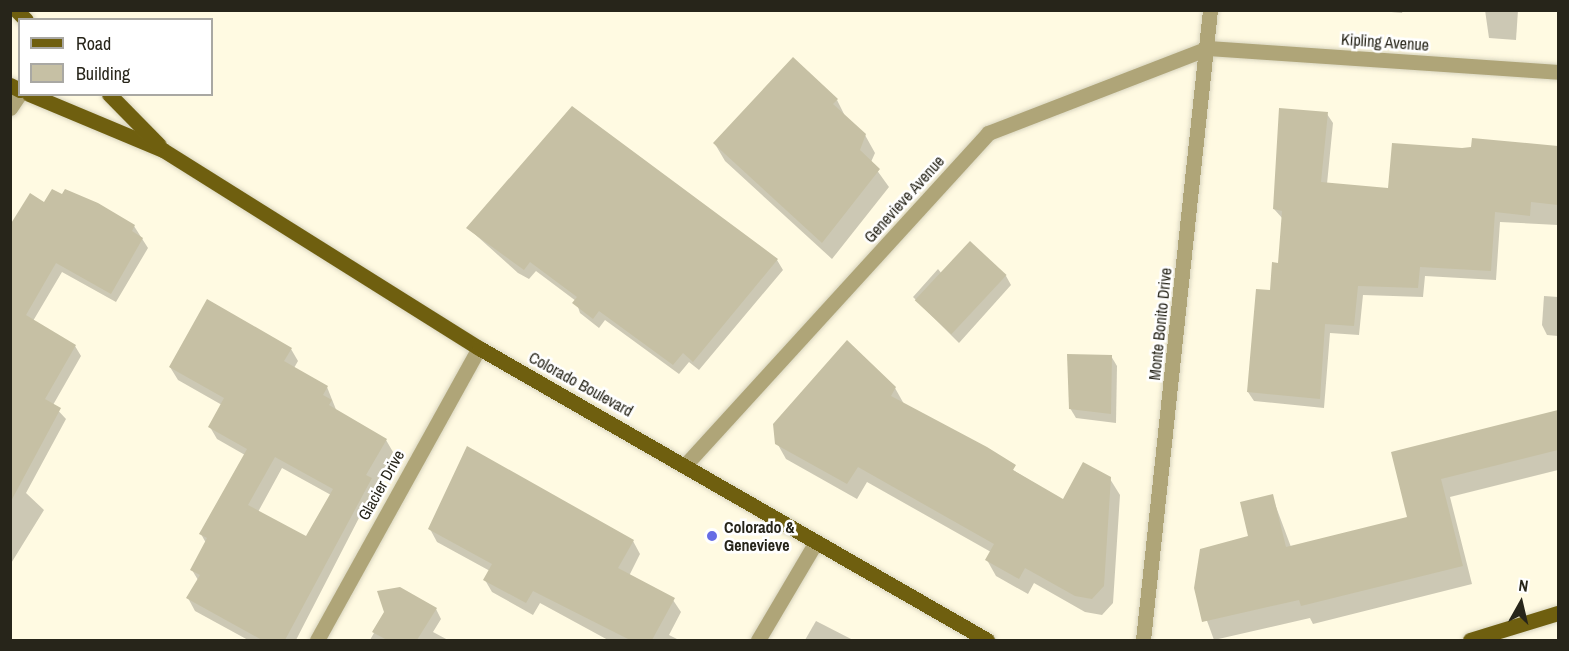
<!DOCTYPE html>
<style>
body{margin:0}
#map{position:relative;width:1569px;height:651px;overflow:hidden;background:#fffae2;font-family:"Archivo Narrow",sans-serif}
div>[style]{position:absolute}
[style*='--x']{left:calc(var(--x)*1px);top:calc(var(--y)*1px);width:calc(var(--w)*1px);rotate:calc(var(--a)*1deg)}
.shadow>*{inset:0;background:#0003}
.building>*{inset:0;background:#c6c0a4;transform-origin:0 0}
.roads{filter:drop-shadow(0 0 2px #d8d4be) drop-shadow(0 0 2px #d8d4be)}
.minor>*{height:15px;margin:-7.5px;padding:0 7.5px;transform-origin:7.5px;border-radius:7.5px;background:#afa578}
.primary>*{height:15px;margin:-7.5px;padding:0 7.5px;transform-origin:7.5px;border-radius:7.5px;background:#6f5f0f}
.dots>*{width:16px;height:16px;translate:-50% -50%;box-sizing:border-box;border:3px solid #fff;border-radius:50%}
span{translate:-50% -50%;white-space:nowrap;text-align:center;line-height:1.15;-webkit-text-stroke:5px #fff;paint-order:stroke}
.street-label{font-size:16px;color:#27251a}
.poi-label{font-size:16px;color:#27251a;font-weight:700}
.left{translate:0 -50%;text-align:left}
.frame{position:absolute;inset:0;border:12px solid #27251a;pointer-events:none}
.legend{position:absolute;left:18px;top:18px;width:195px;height:78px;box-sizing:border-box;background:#fff;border:2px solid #a9a8a3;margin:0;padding:8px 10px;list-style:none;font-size:18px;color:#27251a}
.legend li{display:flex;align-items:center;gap:12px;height:30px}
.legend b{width:30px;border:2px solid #a9a8a3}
.north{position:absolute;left:1491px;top:573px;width:60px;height:60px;-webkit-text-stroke:4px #fff;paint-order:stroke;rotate:8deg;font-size:16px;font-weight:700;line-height:24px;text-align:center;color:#27251a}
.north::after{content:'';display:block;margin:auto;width:21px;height:27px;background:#27251a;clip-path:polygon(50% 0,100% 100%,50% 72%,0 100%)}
</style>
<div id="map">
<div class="shadow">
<div style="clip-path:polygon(1369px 10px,1403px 10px,1402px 13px)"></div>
<div style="clip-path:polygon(1485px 10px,1518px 10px,1516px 40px,1489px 38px)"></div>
<div style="clip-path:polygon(837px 100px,846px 118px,865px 135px,875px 153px,871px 162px,889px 187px,832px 259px,725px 161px,715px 144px)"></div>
<div style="clip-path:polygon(1327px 114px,1333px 123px,1327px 184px,1389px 189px,1473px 148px,1473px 139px,1558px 147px,1558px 225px,1500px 222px,1496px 280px,1425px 276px,1423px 297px,1363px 295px,1359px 335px,1330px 333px,1324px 408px,1254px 401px,1248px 392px,1279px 264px,1283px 219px,1274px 209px)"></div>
<div style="clip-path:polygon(45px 204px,134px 226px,148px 248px,116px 302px,62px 272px,33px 321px,75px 346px,81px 356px,53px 405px,66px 419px,26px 493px,44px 510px,10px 565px,10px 230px)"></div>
<div style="clip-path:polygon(468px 228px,777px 260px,783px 270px,699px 370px,689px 362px,679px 374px,605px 320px,599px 328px,580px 313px,576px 301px,536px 271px,529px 279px,518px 273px)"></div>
<div style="clip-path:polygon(938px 269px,942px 274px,1006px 276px,1011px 285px,959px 343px,913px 297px)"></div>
<div style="clip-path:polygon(1544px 296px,1558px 297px,1558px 336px,1547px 335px,1542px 325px)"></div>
<div style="clip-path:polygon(evenodd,291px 349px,298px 361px,294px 368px,327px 387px,337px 412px,386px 440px,393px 452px,296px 640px,248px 640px,195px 611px,188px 598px,198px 580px,192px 570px,206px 543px,201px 534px,245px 455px,217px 439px,210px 427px,222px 405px,178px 380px,170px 367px,291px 349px,282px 468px,331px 495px,306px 538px,258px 512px,282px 468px)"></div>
<div style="clip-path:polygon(1111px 356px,1117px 366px,1116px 423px,1076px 418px,1070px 408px)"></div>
<div style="clip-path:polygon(895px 388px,904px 404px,1064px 501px,1110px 479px,1120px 495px,1113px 603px,1102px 615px,1085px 612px,1034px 583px,1028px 594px,996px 576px,987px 560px,991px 552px,867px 482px,857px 499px,786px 459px,777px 443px)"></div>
<div style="clip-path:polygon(1558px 412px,1558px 470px,1450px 497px,1472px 584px,1313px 624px,1310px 618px,1214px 640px,1195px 588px,1250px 537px,1272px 496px,1291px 547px,1409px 519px,1393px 453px)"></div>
<div style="clip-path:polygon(430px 529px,633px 541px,640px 554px,629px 576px,673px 600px,681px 612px,669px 635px,679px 640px,608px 640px,540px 603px,533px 615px,492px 592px,485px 580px,490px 571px,437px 542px)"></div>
<div style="clip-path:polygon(436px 609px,441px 619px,433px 632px,448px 640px,370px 640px,386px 612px)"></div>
<div style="clip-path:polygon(816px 621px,853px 640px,805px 640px)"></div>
</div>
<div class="building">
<div style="clip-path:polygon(793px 57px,838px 99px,833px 104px,866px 134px,860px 150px,880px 169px,822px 243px,713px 143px)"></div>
<div style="clip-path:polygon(572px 106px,778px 259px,693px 362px,683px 353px,673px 365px,599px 311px,593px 319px,572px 303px,577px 297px,530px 262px,524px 270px,466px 228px)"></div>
<div style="clip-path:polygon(1279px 108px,1328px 112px,1321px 182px,1388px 188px,1392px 143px,1462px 148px,1471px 147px,1472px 138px,1558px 146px,1558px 205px,1531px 202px,1530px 216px,1495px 212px,1491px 271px,1420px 267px,1418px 288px,1358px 286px,1354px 326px,1325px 324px,1320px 399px,1247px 392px,1256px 289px,1270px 290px,1272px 262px,1278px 263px,1282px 211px,1273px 209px)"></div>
<div style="clip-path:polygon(52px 189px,62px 194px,65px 189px,98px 203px,135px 225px,132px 231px,143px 238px,111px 294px,56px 263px,26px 315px,76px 345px,45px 399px,61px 408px,10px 503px,10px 225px,30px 193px,44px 202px)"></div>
<div style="left:970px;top:241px;width:50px;height:81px;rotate:43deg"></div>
<div style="clip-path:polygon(evenodd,207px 299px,292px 348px,284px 361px,328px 386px,323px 395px,332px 400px,329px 405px,387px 439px,366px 475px,372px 478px,285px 640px,262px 640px,186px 598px,200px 575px,190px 570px,207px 538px,199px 534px,247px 449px,208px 427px,224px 398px,169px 367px,207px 299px,275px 457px,333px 489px,306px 536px,248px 505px,275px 457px)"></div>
<div style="clip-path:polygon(847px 340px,896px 387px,891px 396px,987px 447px,1016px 465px,1013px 470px,1063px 499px,1083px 462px,1111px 477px,1104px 586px,1092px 599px,1075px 596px,1025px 568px,1019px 579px,985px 560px,994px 544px,858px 467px,847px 484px,775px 444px,773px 424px)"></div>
<div style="clip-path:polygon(1067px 354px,1112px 355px,1111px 414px,1069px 409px)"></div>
<div style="clip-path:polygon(1558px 410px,1558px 450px,1441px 479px,1463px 566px,1301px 606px,1299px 600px,1202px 622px,1194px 588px,1200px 549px,1248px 536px,1240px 502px,1273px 494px,1286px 547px,1407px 517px,1391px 452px)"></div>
<div style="clip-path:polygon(467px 446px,634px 540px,618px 568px,675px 598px,652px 640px,630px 640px,533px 591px,526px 603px,483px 580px,492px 564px,428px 529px)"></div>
<div style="clip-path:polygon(400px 587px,437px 608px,417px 640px,387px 640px,372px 632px,384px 612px,377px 591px)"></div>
</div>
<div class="roads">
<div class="minor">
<div style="--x:10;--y:108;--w:18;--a:-56"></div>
<div style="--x:687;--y:463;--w:447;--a:-47.6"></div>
<div style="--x:988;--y:133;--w:236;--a:-21.1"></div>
<div style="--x:1208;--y:48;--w:351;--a:3.9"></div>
<div style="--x:317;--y:640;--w:334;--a:-61"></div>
<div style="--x:758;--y:640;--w:114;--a:-59.4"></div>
<div style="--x:1143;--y:640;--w:634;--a:-83.93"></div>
</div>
<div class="primary">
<div style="--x:16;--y:10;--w:14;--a:45"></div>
<div style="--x:10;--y:85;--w:11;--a:27"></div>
<div style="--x:29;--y:94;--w:145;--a:22.7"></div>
<div style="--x:163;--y:150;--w:373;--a:32.1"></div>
<div style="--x:479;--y:348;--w:586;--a:29.89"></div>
<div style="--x:109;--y:94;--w:71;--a:45.6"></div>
<div style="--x:1470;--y:640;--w:92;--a:-17.1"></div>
</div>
</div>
<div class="dots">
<div style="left:712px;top:536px;background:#666ce5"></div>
</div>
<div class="street-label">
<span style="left:1385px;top:42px;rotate:4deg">Kipling Avenue</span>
<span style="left:904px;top:199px;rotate:-48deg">Genevieve Avenue</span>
<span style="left:1160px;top:324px;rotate:-84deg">Monte Bonito Drive</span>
<span style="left:581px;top:384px;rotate:29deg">Colorado Boulevard</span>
<span style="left:381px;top:485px;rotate:-61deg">Glacier Drive</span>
</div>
<div class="poi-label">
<span class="left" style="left:724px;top:536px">Colorado &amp;<br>Genevieve</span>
</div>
<div class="frame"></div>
<ul class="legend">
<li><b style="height:8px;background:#6f5f0f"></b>Road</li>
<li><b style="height:16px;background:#c6c0a4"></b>Building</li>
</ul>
<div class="north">N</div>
</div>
